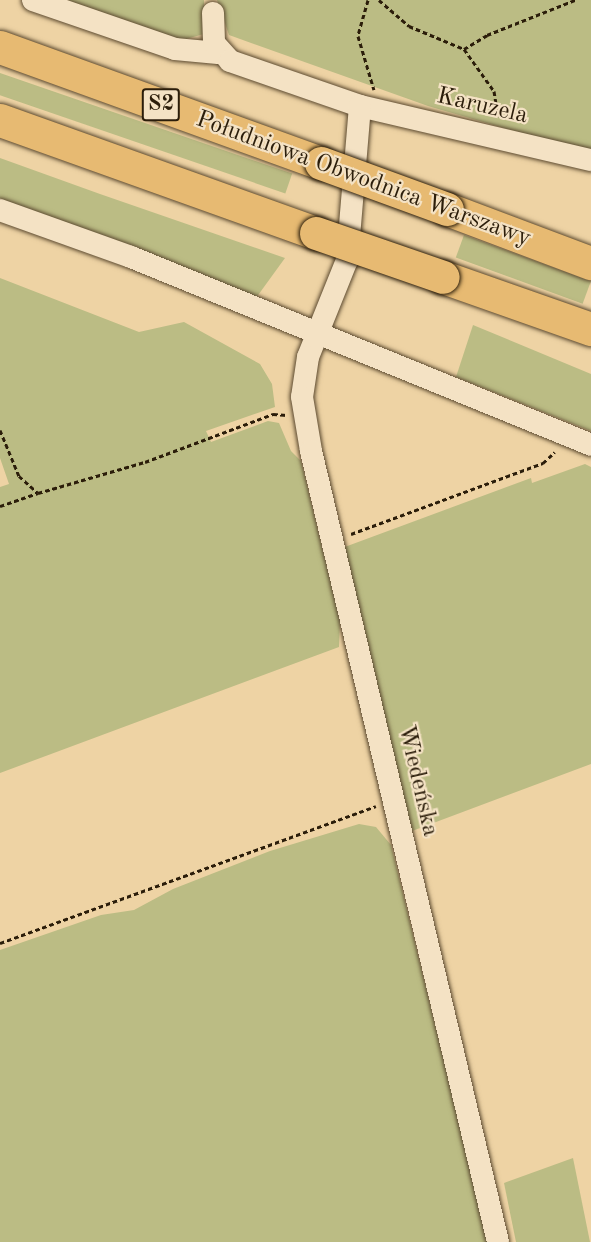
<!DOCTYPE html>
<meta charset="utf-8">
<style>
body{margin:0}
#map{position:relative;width:591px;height:1242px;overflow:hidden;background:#eed3a4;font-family:"Old Standard TT",serif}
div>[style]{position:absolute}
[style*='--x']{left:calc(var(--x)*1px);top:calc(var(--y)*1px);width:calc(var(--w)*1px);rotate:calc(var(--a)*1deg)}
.green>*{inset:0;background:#bbbc84;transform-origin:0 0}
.path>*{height:3px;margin-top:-1.5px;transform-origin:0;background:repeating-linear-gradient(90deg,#2b1d0a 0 4.5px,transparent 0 7.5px)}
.roads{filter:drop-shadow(0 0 2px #5c4a30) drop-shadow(0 0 2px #5c4a30)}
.minor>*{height:22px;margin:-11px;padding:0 11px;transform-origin:11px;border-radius:11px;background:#f4e2c4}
.highway>*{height:33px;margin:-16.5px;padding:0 16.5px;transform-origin:16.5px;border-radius:16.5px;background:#e7ba72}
.bridges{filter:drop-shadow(0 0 2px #2b1d0a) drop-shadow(0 0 2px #2b1d0a)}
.highway-bridge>*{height:33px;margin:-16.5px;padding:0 16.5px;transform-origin:16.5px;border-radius:16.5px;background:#e7ba72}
span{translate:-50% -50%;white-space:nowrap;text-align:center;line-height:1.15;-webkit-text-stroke:4.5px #f4e2c4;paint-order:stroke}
.shield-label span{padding:2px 4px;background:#f4e2c4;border:2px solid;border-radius:4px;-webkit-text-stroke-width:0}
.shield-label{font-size:22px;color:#2b1d0a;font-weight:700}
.street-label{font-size:24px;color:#2b1d0a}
</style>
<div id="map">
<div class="green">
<div style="clip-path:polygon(67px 0,204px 0,204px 34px,182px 40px)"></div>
<div style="clip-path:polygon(217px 0,591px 0,591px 153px,428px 106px,229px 35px)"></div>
<div style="left:0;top:73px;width:309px;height:21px;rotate:19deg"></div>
<div style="clip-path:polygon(0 158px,100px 194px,285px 258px,256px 298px,0 200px)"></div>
<div style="left:464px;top:235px;width:135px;height:24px;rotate:20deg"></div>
<div style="clip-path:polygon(0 278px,139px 332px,184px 322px,260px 364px,272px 384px,275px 407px,206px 431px,211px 442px,268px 421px,279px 423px,291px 451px,301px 461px,340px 621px,339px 647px,0 773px,0 487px,9px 484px,0 458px)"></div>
<div style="clip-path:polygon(473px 325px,591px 374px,591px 431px,456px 377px)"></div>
<div style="clip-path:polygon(585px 464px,591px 467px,591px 764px,412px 831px,342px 548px,531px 478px,532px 483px)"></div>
<div style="clip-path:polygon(359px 824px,376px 827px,391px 845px,488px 1242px,0 1242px,0 950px,101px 915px,134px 910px,173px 889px,270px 851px)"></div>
<div style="clip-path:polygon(573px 1158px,590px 1242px,516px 1242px,504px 1183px)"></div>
</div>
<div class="path">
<div style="--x:368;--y:0;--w:37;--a:106"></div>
<div style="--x:358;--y:36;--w:56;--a:73.5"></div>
<div style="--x:379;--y:0;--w:40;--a:41"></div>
<div style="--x:409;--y:26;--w:60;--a:22.7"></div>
<div style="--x:464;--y:49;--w:27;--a:-31"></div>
<div style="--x:487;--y:35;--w:95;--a:-21.7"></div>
<div style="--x:464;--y:49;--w:52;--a:54.5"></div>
<div style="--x:494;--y:91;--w:26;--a:81"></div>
<div style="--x:0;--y:430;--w:50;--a:67.6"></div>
<div style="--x:19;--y:476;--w:25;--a:42"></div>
<div style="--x:38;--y:493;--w:111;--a:-16.2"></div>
<div style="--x:145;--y:462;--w:137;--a:-20.6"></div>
<div style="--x:273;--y:414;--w:14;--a:4"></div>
<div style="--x:0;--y:506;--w:40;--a:-18.9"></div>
<div style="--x:351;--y:534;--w:205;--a:-20.3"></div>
<div style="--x:543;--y:463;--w:16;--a:-43"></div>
<div style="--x:0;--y:943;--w:400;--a:-20"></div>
</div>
<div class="roads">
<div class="minor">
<div style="--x:33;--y:0;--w:150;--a:19"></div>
<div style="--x:175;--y:49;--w:43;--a:5.3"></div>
<div style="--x:213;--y:13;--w:30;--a:88"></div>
<div style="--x:214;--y:43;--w:24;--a:48"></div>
<div style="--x:230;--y:61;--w:138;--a:19.1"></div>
<div style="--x:360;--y:106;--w:237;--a:13.2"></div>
<div style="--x:360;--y:106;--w:155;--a:94.8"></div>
<div style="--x:347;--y:260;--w:105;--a:111.9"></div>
<div style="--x:308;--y:357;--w:40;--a:98.5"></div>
<div style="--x:302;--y:397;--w:55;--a:80.5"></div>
<div style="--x:311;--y:451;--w:813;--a:76.7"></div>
<div style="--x:0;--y:210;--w:139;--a:19.7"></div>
<div style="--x:131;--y:257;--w:497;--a:22.2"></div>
</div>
<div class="highway">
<div style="--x:0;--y:47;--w:341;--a:19.9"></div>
<div style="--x:0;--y:120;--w:336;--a:19.7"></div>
<div style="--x:447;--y:209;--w:154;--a:20.6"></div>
<div style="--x:443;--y:277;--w:157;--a:19.4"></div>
</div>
</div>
<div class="bridges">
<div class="highway-bridge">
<div style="--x:321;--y:163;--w:134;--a:20.1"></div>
<div style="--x:316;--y:233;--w:134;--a:19.1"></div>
</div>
</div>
<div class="shield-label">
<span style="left:161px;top:105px">S2</span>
</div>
<div class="street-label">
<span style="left:482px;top:107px;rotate:13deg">Karuzela</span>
<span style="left:363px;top:180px;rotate:20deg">Południowa Obwodnica Warszawy</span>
<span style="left:417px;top:781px;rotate:77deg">Wiedeńska</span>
</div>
</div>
